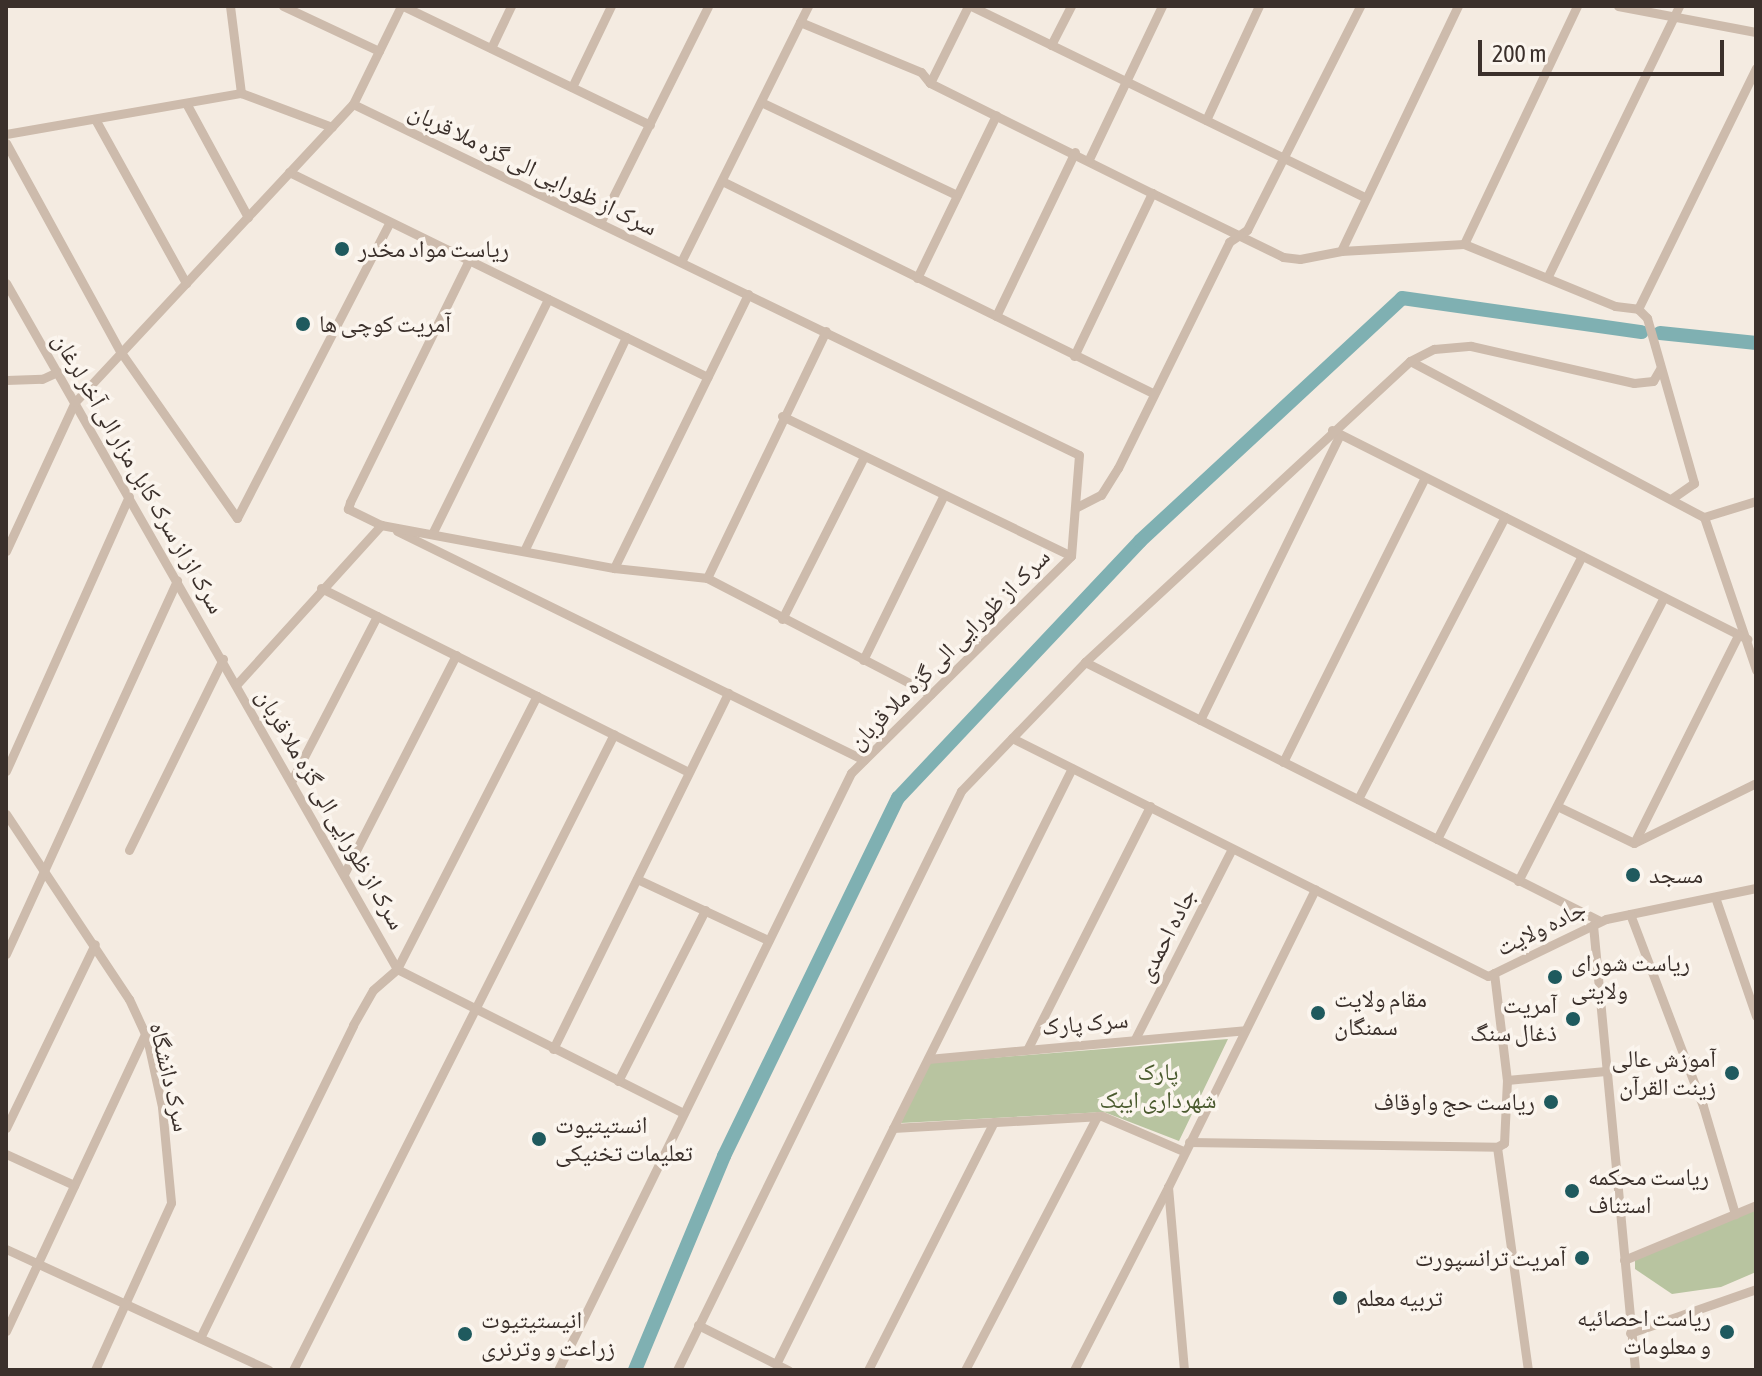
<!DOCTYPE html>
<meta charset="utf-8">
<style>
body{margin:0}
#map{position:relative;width:1762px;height:1376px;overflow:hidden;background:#f4ebe1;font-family:"Asap Condensed","Noto Naskh Arabic",sans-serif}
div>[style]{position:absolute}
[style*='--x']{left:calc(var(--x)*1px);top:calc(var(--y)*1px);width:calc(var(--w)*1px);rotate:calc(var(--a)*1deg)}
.green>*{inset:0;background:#b8c4a0}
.river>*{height:14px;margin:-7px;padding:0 7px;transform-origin:7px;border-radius:7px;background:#7fb0b2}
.minor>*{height:9px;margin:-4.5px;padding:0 4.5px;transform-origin:4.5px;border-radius:4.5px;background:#cdbbac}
.dots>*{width:22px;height:22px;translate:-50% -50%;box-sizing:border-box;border:4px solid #fbf5ee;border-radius:50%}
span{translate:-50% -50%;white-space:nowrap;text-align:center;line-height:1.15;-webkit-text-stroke:7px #fbf5ee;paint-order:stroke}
.street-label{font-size:24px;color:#3b302b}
.poi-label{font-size:24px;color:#3b302b}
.left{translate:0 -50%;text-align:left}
.right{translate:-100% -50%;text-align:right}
.park-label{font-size:24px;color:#4a5a2e}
.frame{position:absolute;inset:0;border:8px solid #3b302b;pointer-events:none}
.scale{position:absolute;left:1478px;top:40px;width:246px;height:36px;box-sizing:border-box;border:4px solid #3b302b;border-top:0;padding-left:10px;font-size:24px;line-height:28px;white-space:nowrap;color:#3b302b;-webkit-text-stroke:6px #fbf5ee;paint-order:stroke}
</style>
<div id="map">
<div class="green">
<div style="clip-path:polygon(1228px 1039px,1179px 1141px,1104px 1112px,901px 1123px,928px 1063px)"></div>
<div style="clip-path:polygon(1756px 1206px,1756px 1272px,1721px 1287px,1672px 1294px,1635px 1269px,1635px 1258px)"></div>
</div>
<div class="river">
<div style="--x:1660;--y:333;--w:97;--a:5.9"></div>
<div style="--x:635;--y:1370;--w:232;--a:-67.4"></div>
<div style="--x:724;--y:1156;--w:398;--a:-64.1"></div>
<div style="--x:898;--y:798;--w:353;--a:-46.7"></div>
<div style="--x:1140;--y:541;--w:357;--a:-42.8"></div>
<div style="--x:1402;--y:298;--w:242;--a:8.1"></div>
</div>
<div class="minor">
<div style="--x:230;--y:6;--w:88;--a:82.8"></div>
<div style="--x:283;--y:6;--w:106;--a:25.1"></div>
<div style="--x:403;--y:6;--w:274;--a:25.7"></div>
<div style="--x:971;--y:6;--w:437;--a:25.9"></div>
<div style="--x:1618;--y:6;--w:140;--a:10.7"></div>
<div style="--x:800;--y:22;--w:131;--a:22.5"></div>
<div style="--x:921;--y:72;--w:14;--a:51"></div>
<div style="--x:930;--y:83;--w:248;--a:26.4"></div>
<div style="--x:1152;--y:193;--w:146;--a:26"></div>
<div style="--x:1283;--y:257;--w:17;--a:7"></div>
<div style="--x:1300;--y:259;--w:42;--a:-11"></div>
<div style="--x:1341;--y:251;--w:272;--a:-64.5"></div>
<div style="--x:1051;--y:45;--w:44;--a:-62.9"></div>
<div style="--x:491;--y:48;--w:47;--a:-64.5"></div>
<div style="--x:930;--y:83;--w:86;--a:-63.7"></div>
<div style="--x:572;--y:87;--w:90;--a:-64.3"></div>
<div style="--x:761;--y:102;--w:217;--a:25.4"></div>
<div style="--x:186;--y:103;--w:130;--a:61.5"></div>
<div style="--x:353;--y:104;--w:806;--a:25.8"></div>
<div style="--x:1079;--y:455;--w:101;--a:94.5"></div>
<div style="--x:1071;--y:556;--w:309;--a:135.4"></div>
<div style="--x:851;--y:773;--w:665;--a:116.14"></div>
<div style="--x:95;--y:119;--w:188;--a:61"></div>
<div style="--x:1206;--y:120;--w:126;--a:-65.1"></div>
<div style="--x:6;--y:134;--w:239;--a:-9.9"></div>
<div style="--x:241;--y:93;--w:97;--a:20.5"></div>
<div style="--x:6;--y:143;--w:237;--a:61.3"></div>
<div style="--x:120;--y:351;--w:204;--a:55"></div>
<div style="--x:237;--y:518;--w:333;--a:-62.7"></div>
<div style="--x:1089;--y:159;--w:170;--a:-64.5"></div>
<div style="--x:289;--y:172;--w:466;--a:26.1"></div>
<div style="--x:722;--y:181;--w:480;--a:26.2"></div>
<div style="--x:600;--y:223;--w:242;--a:-63.5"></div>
<div style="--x:1464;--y:244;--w:263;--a:-64.6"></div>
<div style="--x:1341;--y:251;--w:123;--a:-3.3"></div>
<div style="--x:1464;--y:244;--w:163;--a:22.3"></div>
<div style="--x:1615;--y:306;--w:23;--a:7"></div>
<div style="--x:1638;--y:309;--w:13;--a:45"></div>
<div style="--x:1647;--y:318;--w:172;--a:74.1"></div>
<div style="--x:1694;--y:483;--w:28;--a:145"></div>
<div style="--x:681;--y:262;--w:286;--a:-63.6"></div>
<div style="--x:1548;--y:276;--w:300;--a:-64.1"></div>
<div style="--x:917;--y:278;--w:181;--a:-64.1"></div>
<div style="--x:6;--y:283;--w:790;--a:60.32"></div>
<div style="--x:397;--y:969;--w:320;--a:26.7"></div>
<div style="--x:1638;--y:309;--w:268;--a:-63.9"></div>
<div style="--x:996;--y:316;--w:182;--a:-64.3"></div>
<div style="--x:1074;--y:356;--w:181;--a:-64.4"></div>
<div style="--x:1410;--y:361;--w:27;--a:-27"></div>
<div style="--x:1434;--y:349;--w:37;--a:-5"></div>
<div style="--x:1471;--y:346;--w:167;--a:12.8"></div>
<div style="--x:1634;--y:383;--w:19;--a:-6"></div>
<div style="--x:1653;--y:381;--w:14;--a:-60"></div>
<div style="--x:6;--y:380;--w:36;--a:-2"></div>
<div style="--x:42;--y:379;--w:17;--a:-25"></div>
<div style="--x:782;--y:416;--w:321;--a:25.8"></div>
<div style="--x:1332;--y:430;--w:465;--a:26.7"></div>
<div style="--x:1075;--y:508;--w:29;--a:-27"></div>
<div style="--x:1101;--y:495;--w:32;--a:-58"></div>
<div style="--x:1118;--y:468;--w:252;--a:-63.8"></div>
<div style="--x:1229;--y:242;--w:22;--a:-34"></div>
<div style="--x:1247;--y:230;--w:251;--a:-63.2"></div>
<div style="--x:1704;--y:517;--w:162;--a:71.2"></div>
<div style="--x:381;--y:525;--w:37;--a:-154"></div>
<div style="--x:348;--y:509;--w:7;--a:-74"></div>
<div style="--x:350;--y:502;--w:270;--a:-63.8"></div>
<div style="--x:397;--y:531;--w:520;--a:26.12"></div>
<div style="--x:432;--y:534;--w:262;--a:-63.7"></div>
<div style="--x:6;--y:551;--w:164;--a:-65.2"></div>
<div style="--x:75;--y:402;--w:408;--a:-47"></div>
<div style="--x:353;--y:104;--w:109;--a:-63.9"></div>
<div style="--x:524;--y:551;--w:237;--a:-64.5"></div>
<div style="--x:614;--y:568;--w:305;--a:-63.9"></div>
<div style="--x:707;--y:578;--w:252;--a:27.4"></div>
<div style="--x:321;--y:588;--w:411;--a:26.6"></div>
<div style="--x:782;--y:619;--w:182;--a:-63.2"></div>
<div style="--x:863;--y:660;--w:184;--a:-63.9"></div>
<div style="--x:1085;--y:662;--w:576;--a:26.7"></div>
<div style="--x:237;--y:684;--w:215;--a:-47.8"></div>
<div style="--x:381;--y:525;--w:237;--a:10.5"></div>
<div style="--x:614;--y:568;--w:94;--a:6.1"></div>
<div style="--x:707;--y:578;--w:274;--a:-64.3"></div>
<div style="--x:1200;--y:720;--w:318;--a:-63.9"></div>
<div style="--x:1012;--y:738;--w:532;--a:26.57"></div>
<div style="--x:1488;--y:976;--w:131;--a:-25.8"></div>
<div style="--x:1606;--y:919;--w:153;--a:-11.7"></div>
<div style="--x:1283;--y:762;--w:318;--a:-63.5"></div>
<div style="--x:6;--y:771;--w:301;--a:-65.9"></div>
<div style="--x:291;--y:782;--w:187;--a:-62.6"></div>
<div style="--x:1358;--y:799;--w:318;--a:-62.5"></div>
<div style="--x:1557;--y:806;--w:85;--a:25.7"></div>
<div style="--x:1634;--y:843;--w:136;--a:-26.2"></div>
<div style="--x:6;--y:814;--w:222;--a:56.4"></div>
<div style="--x:129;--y:999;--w:43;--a:65.2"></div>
<div style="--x:147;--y:1038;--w:71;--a:77.7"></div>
<div style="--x:162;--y:1107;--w:96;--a:84.6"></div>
<div style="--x:171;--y:1203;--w:183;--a:114.5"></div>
<div style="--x:1437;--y:839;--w:318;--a:-62.9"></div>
<div style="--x:1634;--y:843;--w:233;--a:-63.4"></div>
<div style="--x:129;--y:850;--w:213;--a:-63.8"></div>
<div style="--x:344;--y:874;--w:246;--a:-62.9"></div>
<div style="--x:637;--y:879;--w:145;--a:25"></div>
<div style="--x:1518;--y:881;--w:319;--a:-62.8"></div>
<div style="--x:1715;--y:897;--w:126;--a:71"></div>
<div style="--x:1630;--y:914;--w:205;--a:69.2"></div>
<div style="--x:1703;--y:1106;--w:113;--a:73.5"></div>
<div style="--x:1593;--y:925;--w:447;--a:84.6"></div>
<div style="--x:6;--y:954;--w:411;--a:-65.4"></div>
<div style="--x:1494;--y:973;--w:108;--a:83.1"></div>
<div style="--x:1507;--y:1080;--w:63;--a:92.7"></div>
<div style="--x:1504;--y:1143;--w:8;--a:150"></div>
<div style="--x:1135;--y:1039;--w:213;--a:-63"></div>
<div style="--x:1028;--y:1048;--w:271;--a:-63.2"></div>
<div style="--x:553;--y:1049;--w:397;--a:-63.8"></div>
<div style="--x:928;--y:1059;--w:318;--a:-5.2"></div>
<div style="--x:1507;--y:1080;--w:99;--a:-5.2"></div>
<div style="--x:618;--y:1081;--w:192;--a:-63"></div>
<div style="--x:6;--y:1128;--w:204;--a:-64.2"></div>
<div style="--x:893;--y:1128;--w:209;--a:-3.3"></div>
<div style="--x:1102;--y:1116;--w:90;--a:23.4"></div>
<div style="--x:1189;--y:1142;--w:308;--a:0.9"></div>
<div style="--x:1497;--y:1147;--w:225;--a:82.1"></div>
<div style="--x:6;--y:1154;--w:75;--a:24.5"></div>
<div style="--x:6;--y:1249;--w:289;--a:24.7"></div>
<div style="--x:1624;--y:1260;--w:143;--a:-22.6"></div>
<div style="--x:698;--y:1325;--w:101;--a:26.6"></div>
<div style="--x:6;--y:1331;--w:328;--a:-64.9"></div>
<div style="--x:1630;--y:1333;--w:133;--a:-19.2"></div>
<div style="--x:200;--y:1338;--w:348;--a:-63.9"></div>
<div style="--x:353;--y:1025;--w:40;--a:-60.3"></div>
<div style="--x:373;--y:990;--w:32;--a:-41"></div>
<div style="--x:397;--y:969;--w:307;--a:-62.9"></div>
<div style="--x:776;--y:1364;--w:665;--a:-63.59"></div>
<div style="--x:293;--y:1370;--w:712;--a:-63.22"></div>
<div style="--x:677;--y:1370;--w:645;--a:-63.87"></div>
<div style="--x:961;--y:791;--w:179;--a:-46.1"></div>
<div style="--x:1085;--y:662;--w:443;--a:-42.8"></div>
<div style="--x:1410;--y:361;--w:333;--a:28"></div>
<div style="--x:1704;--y:517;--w:54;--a:-17.1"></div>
<div style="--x:868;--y:1370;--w:278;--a:-63.1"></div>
<div style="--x:965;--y:1370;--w:286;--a:-62.5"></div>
<div style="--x:1074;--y:1370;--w:206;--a:-62.8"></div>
<div style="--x:1184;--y:1370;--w:184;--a:-95"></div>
<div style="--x:1168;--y:1187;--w:332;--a:-63.7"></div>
</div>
<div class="dots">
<div style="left:342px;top:249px;background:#1f5a5e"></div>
<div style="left:303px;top:324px;background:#1f5a5e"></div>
<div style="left:1633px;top:875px;background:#1f5a5e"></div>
<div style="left:1555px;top:977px;background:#1f5a5e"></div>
<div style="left:1318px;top:1013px;background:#1f5a5e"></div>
<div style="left:1573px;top:1019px;background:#1f5a5e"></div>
<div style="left:1732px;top:1073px;background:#1f5a5e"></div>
<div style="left:1551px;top:1102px;background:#1f5a5e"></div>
<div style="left:539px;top:1139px;background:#1f5a5e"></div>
<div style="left:1572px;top:1191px;background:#1f5a5e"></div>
<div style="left:1582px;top:1258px;background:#1f5a5e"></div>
<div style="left:1340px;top:1298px;background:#1f5a5e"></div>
<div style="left:1727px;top:1332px;background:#1f5a5e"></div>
<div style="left:465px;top:1334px;background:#1f5a5e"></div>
</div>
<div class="street-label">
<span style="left:533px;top:169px;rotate:26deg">سرک از ظورایی الی گزه ملا قربان</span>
<span style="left:139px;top:473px;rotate:60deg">سرک از از سرک کابل مزار الی آخر لرغان</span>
<span style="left:949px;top:649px;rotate:-45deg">سرک از ظورایی الی گزه ملا قربان</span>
<span style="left:331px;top:809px;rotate:60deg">سرک از ظورایی الی گزه ملا قربان</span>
<span style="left:1541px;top:928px;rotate:-26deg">جاده ولایت</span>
<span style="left:1166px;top:935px;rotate:-63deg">جاده احمدی</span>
<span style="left:1085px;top:1023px;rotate:-5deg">سرک پارک</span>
<span style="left:170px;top:1077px;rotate:77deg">سرک دانشگاه</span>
</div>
<div class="poi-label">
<span class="left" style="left:358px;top:249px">ریاست مواد مخدر</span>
<span class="left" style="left:319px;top:324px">آمریت کوچی ها</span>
<span class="left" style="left:1649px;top:875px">مسجد</span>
<span class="left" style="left:1571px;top:977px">ریاست شورای<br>ولایتی</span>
<span class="left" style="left:1334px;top:1013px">مقام ولایت<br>سمنگان</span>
<span class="right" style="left:1557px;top:1019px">آمریت<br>ذغال سنگ</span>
<span class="right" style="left:1716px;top:1073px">آموزش عالی<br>زینت القرآن</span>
<span class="right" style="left:1535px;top:1102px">ریاست حج واوقاف</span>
<span class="left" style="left:555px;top:1139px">انستیتیوت<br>تعلیمات تخنیکی</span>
<span class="left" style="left:1588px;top:1191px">ریاست محکمه<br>استناف</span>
<span class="right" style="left:1566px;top:1258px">آمریت ترانسپورت</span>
<span class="left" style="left:1356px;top:1298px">تربیه معلم</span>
<span class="right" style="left:1711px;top:1332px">ریاست احصائیه<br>و معلومات</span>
<span class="left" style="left:481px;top:1334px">انیستیتیوت<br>زراعت و وترنری</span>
</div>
<div class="park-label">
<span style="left:1158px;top:1086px">پارک<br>شهرداری ایبک</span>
</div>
<div class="frame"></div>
<div class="scale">200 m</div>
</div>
